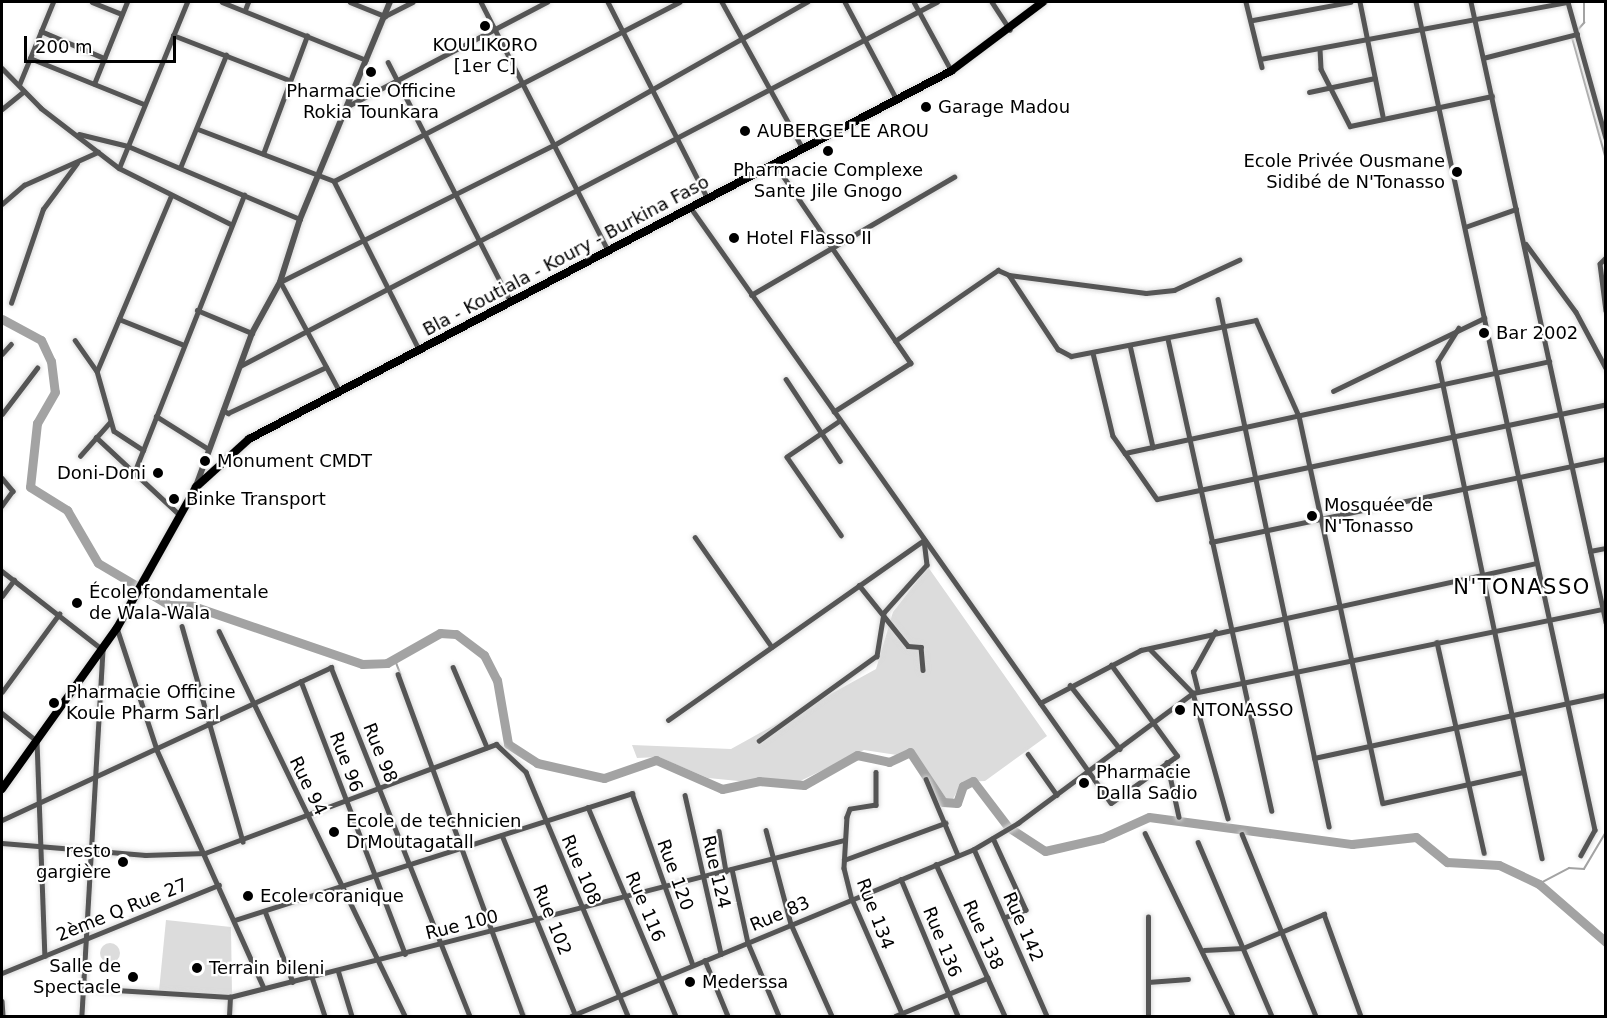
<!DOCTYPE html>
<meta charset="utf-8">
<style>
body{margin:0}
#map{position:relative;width:1607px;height:1018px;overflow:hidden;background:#fff;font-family:"DejaVu Sans",sans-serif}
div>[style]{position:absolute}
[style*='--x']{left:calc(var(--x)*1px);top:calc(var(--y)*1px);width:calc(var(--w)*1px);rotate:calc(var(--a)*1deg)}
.green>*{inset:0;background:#dcdcdc}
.round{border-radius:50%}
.stream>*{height:1.5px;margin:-0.75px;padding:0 0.75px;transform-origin:0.75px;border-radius:0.75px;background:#a3a3a3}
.river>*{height:9px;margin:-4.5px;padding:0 4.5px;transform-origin:4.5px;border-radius:4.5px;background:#a3a3a3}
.roads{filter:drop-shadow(0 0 2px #dbdbdb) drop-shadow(0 0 2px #dbdbdb)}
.minor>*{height:4.5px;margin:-2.25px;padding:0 2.25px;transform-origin:2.25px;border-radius:2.25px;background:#555}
.tertiary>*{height:6px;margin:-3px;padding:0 3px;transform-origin:3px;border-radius:3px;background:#555}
.primary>*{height:8px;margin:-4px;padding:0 4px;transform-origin:4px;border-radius:4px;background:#000}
.dots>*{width:16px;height:16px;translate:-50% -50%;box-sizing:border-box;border:3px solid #fff;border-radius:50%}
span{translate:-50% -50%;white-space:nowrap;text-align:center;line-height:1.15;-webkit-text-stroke:4.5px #fff;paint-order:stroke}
.poi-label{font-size:18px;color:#000}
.left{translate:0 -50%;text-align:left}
.right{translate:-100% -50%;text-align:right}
.street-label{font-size:18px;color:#000}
.quarter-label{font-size:21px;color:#000;letter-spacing:1.5px}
.frame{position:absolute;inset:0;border:3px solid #000;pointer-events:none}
.scale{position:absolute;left:24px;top:36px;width:152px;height:27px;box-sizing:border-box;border:3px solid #000;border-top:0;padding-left:8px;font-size:18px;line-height:21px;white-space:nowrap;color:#000;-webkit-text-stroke:4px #fff;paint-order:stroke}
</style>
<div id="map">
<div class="green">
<div style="clip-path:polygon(928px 567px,1047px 736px,985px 781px,962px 782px,953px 799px,946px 800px,910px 757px,864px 750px,790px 786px,708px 778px,659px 757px,637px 758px,632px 745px,731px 749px,876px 669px,893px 612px)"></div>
<div style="clip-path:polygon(166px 920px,231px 927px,232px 995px,159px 991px)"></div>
<div class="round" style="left:100px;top:943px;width:20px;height:20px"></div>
</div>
<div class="stream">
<div style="--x:1577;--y:31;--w:11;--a:-49"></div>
<div style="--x:1584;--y:23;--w:21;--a:-90"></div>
<div style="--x:1572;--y:36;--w:127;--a:74.4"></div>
<div style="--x:1606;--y:322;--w:17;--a:90"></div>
<div style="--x:395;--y:659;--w:17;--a:69"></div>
<div style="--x:1539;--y:884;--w:34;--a:-28"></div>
<div style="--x:1569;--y:868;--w:15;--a:4"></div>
<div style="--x:1584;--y:869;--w:43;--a:-59.3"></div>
<div style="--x:521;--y:1003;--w:14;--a:69"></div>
</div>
<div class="river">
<div style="--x:2;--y:319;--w:44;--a:28.3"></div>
<div style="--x:41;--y:340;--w:23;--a:65"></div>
<div style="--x:51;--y:361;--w:31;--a:83"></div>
<div style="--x:55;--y:392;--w:36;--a:120"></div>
<div style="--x:37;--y:423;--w:64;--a:96.2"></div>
<div style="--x:30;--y:487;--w:44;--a:31.9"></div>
<div style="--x:67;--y:510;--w:61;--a:59.7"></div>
<div style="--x:98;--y:563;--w:82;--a:30.6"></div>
<div style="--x:169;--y:605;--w:24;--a:2"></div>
<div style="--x:193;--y:606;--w:179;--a:18.9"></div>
<div style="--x:362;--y:664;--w:25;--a:-2"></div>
<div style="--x:387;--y:663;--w:61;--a:-29.5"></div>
<div style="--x:440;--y:633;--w:16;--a:4"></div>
<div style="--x:456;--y:634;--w:35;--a:37"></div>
<div style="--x:484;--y:655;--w:28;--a:63"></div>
<div style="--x:497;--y:680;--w:65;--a:80.2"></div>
<div style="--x:508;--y:744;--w:35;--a:33"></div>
<div style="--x:537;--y:763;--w:69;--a:12.6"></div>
<div style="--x:604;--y:778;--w:55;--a:-19.1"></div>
<div style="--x:656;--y:760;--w:72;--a:23.7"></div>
<div style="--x:722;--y:789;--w:38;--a:-12"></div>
<div style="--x:759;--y:781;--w:45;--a:5.1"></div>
<div style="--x:804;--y:785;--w:61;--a:-29.5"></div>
<div style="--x:857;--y:755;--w:33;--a:12"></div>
<div style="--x:889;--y:762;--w:23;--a:-25"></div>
<div style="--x:910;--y:752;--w:60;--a:56.6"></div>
<div style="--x:943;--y:802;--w:14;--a:4"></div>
<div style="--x:957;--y:803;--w:18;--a:-71"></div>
<div style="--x:963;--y:786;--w:11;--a:-27"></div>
<div style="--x:973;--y:781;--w:58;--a:52.7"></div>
<div style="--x:1008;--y:827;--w:44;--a:33"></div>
<div style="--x:1045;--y:851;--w:58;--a:-12.8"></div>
<div style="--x:1102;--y:838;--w:51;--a:-24.1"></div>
<div style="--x:1149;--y:817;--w:205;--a:7.6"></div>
<div style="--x:1352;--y:844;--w:64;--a:-6.2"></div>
<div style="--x:1416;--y:837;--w:40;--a:39"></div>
<div style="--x:1447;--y:862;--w:52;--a:3.3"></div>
<div style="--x:1499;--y:865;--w:44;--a:25.4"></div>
<div style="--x:1539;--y:884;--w:89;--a:40.9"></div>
</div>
<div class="roads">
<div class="minor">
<div style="--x:92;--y:2;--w:32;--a:22"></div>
<div style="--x:222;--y:2;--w:155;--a:21.9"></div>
<div style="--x:350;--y:2;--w:38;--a:22"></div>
<div style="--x:385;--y:16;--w:31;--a:-27"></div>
<div style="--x:481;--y:2;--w:279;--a:62.9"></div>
<div style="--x:608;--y:2;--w:221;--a:63.1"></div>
<div style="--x:722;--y:2;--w:168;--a:61.1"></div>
<div style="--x:845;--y:2;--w:111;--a:62"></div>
<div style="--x:914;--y:2;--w:77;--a:61.4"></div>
<div style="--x:992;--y:2;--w:33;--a:57"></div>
<div style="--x:1246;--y:2;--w:67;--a:76.2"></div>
<div style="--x:1360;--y:2;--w:116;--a:78.6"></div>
<div style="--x:1416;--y:2;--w:847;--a:77.8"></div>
<div style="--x:1595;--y:830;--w:29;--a:119"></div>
<div style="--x:1471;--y:2;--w:635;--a:77.72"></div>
<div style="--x:1568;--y:2;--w:141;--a:74.4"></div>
<div style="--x:245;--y:10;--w:9;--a:-69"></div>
<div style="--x:1253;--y:20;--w:99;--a:-10.5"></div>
<div style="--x:41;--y:31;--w:69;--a:23.2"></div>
<div style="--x:173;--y:35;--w:124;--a:21.2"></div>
<div style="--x:1320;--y:49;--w:20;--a:87"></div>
<div style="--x:1321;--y:69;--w:64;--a:63"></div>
<div style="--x:1350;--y:126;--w:145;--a:-11.9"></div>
<div style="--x:30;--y:58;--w:123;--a:22"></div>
<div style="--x:1483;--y:58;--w:97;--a:-14.3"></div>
<div style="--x:1260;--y:59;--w:313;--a:-10.5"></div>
<div style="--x:388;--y:62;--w:270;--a:62.9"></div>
<div style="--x:2;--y:68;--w:56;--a:45.7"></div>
<div style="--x:41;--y:108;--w:98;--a:37.6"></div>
<div style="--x:119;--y:168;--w:125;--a:26.6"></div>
<div style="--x:94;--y:84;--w:88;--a:-68.1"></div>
<div style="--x:19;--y:85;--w:90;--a:-67.7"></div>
<div style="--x:1309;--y:92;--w:67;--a:-12"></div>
<div style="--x:346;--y:107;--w:227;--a:-27.6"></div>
<div style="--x:2;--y:109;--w:28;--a:-39"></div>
<div style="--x:198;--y:129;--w:146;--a:20.9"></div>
<div style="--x:334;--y:181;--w:188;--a:63.2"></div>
<div style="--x:79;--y:134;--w:50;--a:13.8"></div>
<div style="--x:128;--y:146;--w:187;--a:23"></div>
<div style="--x:263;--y:154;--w:126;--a:-69.6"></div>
<div style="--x:775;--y:164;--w:241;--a:55.7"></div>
<div style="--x:911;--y:363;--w:91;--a:147.5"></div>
<div style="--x:119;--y:168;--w:179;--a:-67.7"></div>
<div style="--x:180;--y:168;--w:122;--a:-67.8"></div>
<div style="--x:334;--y:181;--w:389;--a:-27.4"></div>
<div style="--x:2;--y:204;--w:29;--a:-41"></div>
<div style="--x:24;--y:185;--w:81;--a:-24"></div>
<div style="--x:691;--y:208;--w:728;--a:54.78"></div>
<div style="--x:1111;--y:803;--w:81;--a:-35.5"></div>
<div style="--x:1177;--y:756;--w:112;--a:-126"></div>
<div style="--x:1465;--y:227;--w:54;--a:-19.4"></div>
<div style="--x:1526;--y:244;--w:84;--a:53.7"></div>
<div style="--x:1576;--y:312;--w:64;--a:61.8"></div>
<div style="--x:1606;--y:258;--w:8;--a:135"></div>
<div style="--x:1600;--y:264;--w:47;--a:82.7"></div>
<div style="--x:1009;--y:275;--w:138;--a:7.5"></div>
<div style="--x:1146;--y:293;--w:28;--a:-6"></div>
<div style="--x:1174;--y:290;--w:72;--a:-24.8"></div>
<div style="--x:751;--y:295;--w:235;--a:-30.2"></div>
<div style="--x:1218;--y:299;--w:539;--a:78.11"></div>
<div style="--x:11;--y:303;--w:99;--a:-71.2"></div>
<div style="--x:43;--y:209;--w:57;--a:-53.5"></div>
<div style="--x:197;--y:310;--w:60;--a:22.7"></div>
<div style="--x:119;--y:319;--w:70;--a:21.8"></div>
<div style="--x:1459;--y:328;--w:39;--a:122"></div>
<div style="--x:1438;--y:361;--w:508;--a:78.18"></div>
<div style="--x:1168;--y:339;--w:483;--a:77.6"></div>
<div style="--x:75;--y:340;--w:38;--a:55"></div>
<div style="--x:97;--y:371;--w:62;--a:74.2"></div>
<div style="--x:114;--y:431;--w:35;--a:33"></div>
<div style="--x:895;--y:341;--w:125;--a:-34.6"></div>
<div style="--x:998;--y:270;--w:12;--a:24"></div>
<div style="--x:1009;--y:275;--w:89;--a:56.5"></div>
<div style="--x:1058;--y:349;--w:15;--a:28"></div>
<div style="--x:1071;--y:356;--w:188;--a:-11"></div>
<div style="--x:1256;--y:320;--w:105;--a:65.9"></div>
<div style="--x:1299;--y:416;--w:396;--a:77.8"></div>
<div style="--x:1383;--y:803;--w:143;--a:-12.5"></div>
<div style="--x:1130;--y:345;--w:105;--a:77.3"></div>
<div style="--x:1093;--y:353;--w:85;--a:76.5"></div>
<div style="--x:1113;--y:436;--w:21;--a:55"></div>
<div style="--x:1125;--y:453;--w:434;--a:-12.2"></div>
<div style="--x:2;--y:354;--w:13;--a:-48"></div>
<div style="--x:240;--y:366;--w:786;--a:-27.58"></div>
<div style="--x:97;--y:371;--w:190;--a:-67.1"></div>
<div style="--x:786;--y:379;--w:98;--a:56.6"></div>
<div style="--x:339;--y:391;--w:124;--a:-118.4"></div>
<div style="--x:280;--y:282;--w:306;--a:-26.6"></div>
<div style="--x:554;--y:145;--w:291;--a:-29.5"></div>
<div style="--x:1333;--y:391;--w:168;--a:-25.8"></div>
<div style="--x:223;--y:410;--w:6;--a:31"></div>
<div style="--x:228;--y:413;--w:108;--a:-25.1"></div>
<div style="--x:2;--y:414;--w:58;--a:-52.7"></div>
<div style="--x:156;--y:416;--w:60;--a:32.1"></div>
<div style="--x:840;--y:421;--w:64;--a:145.8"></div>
<div style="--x:787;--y:457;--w:95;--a:55.3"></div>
<div style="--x:96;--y:437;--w:115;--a:42.9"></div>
<div style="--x:1125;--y:453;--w:56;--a:55.2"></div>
<div style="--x:1157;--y:499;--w:459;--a:-11.9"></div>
<div style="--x:80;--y:456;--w:45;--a:-48.6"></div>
<div style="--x:134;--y:473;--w:299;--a:-68.4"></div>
<div style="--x:2;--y:478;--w:17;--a:50"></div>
<div style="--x:13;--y:491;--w:19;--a:126"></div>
<div style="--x:695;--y:537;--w:134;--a:55"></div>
<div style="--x:1211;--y:542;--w:404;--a:-11.9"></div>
<div style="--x:1590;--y:551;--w:16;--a:-11"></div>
<div style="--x:2;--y:571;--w:128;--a:38"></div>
<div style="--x:103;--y:650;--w:367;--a:93.3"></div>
<div style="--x:859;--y:585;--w:78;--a:51.2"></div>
<div style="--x:908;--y:646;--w:13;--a:4"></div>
<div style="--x:921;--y:647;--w:23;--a:85"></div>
<div style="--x:2;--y:596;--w:20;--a:-53"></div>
<div style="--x:182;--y:626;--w:224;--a:74.2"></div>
<div style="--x:117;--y:628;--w:128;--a:71.8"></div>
<div style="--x:157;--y:750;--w:261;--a:65.8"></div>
<div style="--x:219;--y:631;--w:428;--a:64.2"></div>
<div style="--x:1437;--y:642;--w:216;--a:77.4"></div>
<div style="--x:1150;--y:649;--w:62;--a:45.7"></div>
<div style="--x:1193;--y:693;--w:130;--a:74.4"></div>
<div style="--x:453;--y:667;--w:87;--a:67"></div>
<div style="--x:398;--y:674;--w:364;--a:69.9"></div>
<div style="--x:301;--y:681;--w:292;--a:69.1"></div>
<div style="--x:1070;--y:685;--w:81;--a:52"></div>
<div style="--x:2;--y:692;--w:97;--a:-53.8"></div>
<div style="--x:1198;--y:692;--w:21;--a:-104"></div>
<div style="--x:1193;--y:672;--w:46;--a:-61.2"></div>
<div style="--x:1040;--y:703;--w:114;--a:-27.7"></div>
<div style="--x:1141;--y:650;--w:404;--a:-12.4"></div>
<div style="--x:2;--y:713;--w:45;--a:38.7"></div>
<div style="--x:37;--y:741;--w:215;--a:87.9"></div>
<div style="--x:668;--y:720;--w:313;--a:-35.1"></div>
<div style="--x:924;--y:540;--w:25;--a:83"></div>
<div style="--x:927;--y:565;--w:64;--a:131.9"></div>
<div style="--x:884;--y:613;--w:44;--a:99.2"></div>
<div style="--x:877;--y:656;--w:145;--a:144.2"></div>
<div style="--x:1028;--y:754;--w:50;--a:54.7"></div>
<div style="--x:1314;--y:758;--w:299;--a:-12.2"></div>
<div style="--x:1167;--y:762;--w:56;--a:77.7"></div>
<div style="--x:876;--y:772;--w:33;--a:90"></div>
<div style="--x:876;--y:805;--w:26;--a:171"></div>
<div style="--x:850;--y:809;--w:9;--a:111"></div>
<div style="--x:847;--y:817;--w:51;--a:93.4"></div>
<div style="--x:844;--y:868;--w:32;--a:76"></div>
<div style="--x:852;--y:899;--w:128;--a:66.4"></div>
<div style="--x:926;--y:779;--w:82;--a:67.2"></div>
<div style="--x:685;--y:795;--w:163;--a:77.2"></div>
<div style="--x:588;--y:807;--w:227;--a:67.2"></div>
<div style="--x:2;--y:820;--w:363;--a:-24.9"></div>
<div style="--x:331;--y:667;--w:376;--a:68.3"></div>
<div style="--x:766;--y:830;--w:97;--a:75.1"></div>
<div style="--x:791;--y:924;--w:101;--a:66"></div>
<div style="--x:719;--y:831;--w:41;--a:80.1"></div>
<div style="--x:1145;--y:833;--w:203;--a:64.3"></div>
<div style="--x:1242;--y:834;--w:196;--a:67.9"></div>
<div style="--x:502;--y:835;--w:196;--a:67.8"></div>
<div style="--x:993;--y:838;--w:79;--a:65.4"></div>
<div style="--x:1026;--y:910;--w:23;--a:160"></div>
<div style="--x:1198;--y:842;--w:189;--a:67"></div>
<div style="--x:2;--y:843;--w:144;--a:4.8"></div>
<div style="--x:145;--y:855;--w:60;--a:-1.9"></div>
<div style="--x:205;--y:853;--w:311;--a:-20.5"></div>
<div style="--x:496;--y:744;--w:41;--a:43"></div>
<div style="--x:526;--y:772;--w:264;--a:67.3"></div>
<div style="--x:974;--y:849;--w:182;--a:66.4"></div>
<div style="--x:844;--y:860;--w:108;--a:-20.1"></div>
<div style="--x:936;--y:864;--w:167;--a:65.6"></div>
<div style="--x:732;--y:869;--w:76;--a:77.8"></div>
<div style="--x:748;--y:943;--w:79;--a:67"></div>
<div style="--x:901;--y:879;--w:148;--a:67.4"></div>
<div style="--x:265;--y:911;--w:76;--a:68.5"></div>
<div style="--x:235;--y:920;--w:417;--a:-17.7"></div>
<div style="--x:632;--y:793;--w:182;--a:70.5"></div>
<div style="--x:1204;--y:950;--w:39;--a:-3"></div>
<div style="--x:1243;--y:948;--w:88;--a:-22.8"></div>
<div style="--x:1324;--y:914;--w:109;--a:70.1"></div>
<div style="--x:705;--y:960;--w:61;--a:67.7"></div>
<div style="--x:338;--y:970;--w:48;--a:73.1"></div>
<div style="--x:2;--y:973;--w:234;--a:-22.1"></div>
<div style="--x:312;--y:977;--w:41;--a:71.6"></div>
<div style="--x:1148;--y:982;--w:40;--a:-4.3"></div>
<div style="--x:83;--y:988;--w:147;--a:3.5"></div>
<div style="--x:230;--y:997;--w:634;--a:-14.34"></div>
<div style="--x:2;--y:1001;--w:15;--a:86"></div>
<div style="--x:229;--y:1016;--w:19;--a:-87"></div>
<div style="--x:571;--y:1016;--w:436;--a:-22.5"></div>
<div style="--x:974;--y:849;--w:51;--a:-30.6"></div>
<div style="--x:1018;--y:823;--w:218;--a:-36.6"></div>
<div style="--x:1193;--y:693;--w:422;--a:-11.6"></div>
<div style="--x:895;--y:1016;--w:100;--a:-22.4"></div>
<div style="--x:1148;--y:1016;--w:99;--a:-90"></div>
</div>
<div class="tertiary">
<div style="--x:196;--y:486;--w:163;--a:-69.9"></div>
<div style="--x:252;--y:333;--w:58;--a:-61.2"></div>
<div style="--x:280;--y:282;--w:66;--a:-72.4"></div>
<div style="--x:300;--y:219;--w:235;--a:-67.5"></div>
</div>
<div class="primary">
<div style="--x:2;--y:789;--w:198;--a:-54.5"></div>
<div style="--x:117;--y:628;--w:162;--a:-60.7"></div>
<div style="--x:196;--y:487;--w:72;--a:-42.2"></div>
<div style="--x:249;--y:439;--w:793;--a:-27.66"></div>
<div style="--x:951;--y:71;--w:115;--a:-36.9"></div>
</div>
</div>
<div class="dots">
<div style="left:485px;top:26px;background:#000"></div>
<div style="left:371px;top:72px;background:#000"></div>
<div style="left:926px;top:107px;background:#000"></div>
<div style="left:745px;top:131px;background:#000"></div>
<div style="left:828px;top:151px;background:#000"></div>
<div style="left:1457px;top:172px;background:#000"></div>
<div style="left:734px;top:238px;background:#000"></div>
<div style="left:1484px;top:333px;background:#000"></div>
<div style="left:205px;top:461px;background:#000"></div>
<div style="left:158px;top:473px;background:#000"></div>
<div style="left:174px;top:499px;background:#000"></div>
<div style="left:1312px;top:516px;background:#000"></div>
<div style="left:77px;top:603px;background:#000"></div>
<div style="left:54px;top:703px;background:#000"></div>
<div style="left:1180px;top:710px;background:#000"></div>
<div style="left:1084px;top:783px;background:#000"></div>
<div style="left:334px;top:832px;background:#000"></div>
<div style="left:123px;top:862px;background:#000"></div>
<div style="left:248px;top:896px;background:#000"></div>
<div style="left:197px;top:968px;background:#000"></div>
<div style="left:133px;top:977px;background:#000"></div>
<div style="left:690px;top:982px;background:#000"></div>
</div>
<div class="poi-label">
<span style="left:485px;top:56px">KOULIKORO<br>[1er C]</span>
<span style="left:371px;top:102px">Pharmacie Officine<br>Rokia Tounkara</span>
<span class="left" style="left:938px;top:107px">Garage Madou</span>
<span class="left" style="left:757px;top:131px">AUBERGE LE AROU</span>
<span class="right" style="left:1445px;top:172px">Ecole Privée Ousmane<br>Sidibé de N'Tonasso</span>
<span style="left:828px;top:181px">Pharmacie Complexe<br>Sante Jile Gnogo</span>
<span class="left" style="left:746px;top:238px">Hotel Flasso II</span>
<span class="left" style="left:1496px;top:333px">Bar 2002</span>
<span class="left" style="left:217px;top:461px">Monument CMDT</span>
<span class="right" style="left:146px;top:473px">Doni-Doni</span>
<span class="left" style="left:186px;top:499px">Binke Transport</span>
<span class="left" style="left:1324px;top:516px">Mosquée de<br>N'Tonasso</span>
<span class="left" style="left:89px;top:603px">École fondamentale<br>de Wala-Wala</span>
<span class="left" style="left:66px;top:703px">Pharmacie Officine<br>Koule Pharm Sarl</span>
<span class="left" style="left:1192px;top:710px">NTONASSO</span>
<span class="left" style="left:1096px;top:783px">Pharmacie<br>Dalla Sadio</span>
<span class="left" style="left:346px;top:832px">Ecole de technicien<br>DrMoutagatall</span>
<span class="right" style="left:111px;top:862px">resto<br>gargière</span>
<span class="left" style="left:260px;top:896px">Ecole coranique</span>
<span class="right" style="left:121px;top:977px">Salle de<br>Spectacle</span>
<span class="left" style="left:209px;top:968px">Terrain bileni</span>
<span class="left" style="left:702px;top:982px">Mederssa</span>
</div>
<div class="street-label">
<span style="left:566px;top:256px;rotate:-28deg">Bla - Koutiala - Koury - Burkina Faso</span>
<span style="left:380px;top:753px;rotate:68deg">Rue 98</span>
<span style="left:346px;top:762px;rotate:69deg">Rue 96</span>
<span style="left:308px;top:786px;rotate:64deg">Rue 94</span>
<span style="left:581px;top:870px;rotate:67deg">Rue 108</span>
<span style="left:716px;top:872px;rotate:77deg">Rue 124</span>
<span style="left:675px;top:875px;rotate:70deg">Rue 120</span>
<span style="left:645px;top:907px;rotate:67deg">Rue 116</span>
<span style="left:122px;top:910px;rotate:-22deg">2ème Q Rue 27</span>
<span style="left:780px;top:914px;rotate:-23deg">Rue 83</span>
<span style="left:875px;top:914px;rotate:69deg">Rue 134</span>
<span style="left:552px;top:920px;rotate:68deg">Rue 102</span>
<span style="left:462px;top:925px;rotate:-14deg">Rue 100</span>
<span style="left:1023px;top:927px;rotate:66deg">Rue 142</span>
<span style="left:983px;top:935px;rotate:66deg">Rue 138</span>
<span style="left:942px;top:942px;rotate:68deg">Rue 136</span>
</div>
<div class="quarter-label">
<span style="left:1522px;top:587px">N'TONASSO</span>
</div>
<div class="frame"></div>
<div class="scale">200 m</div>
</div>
